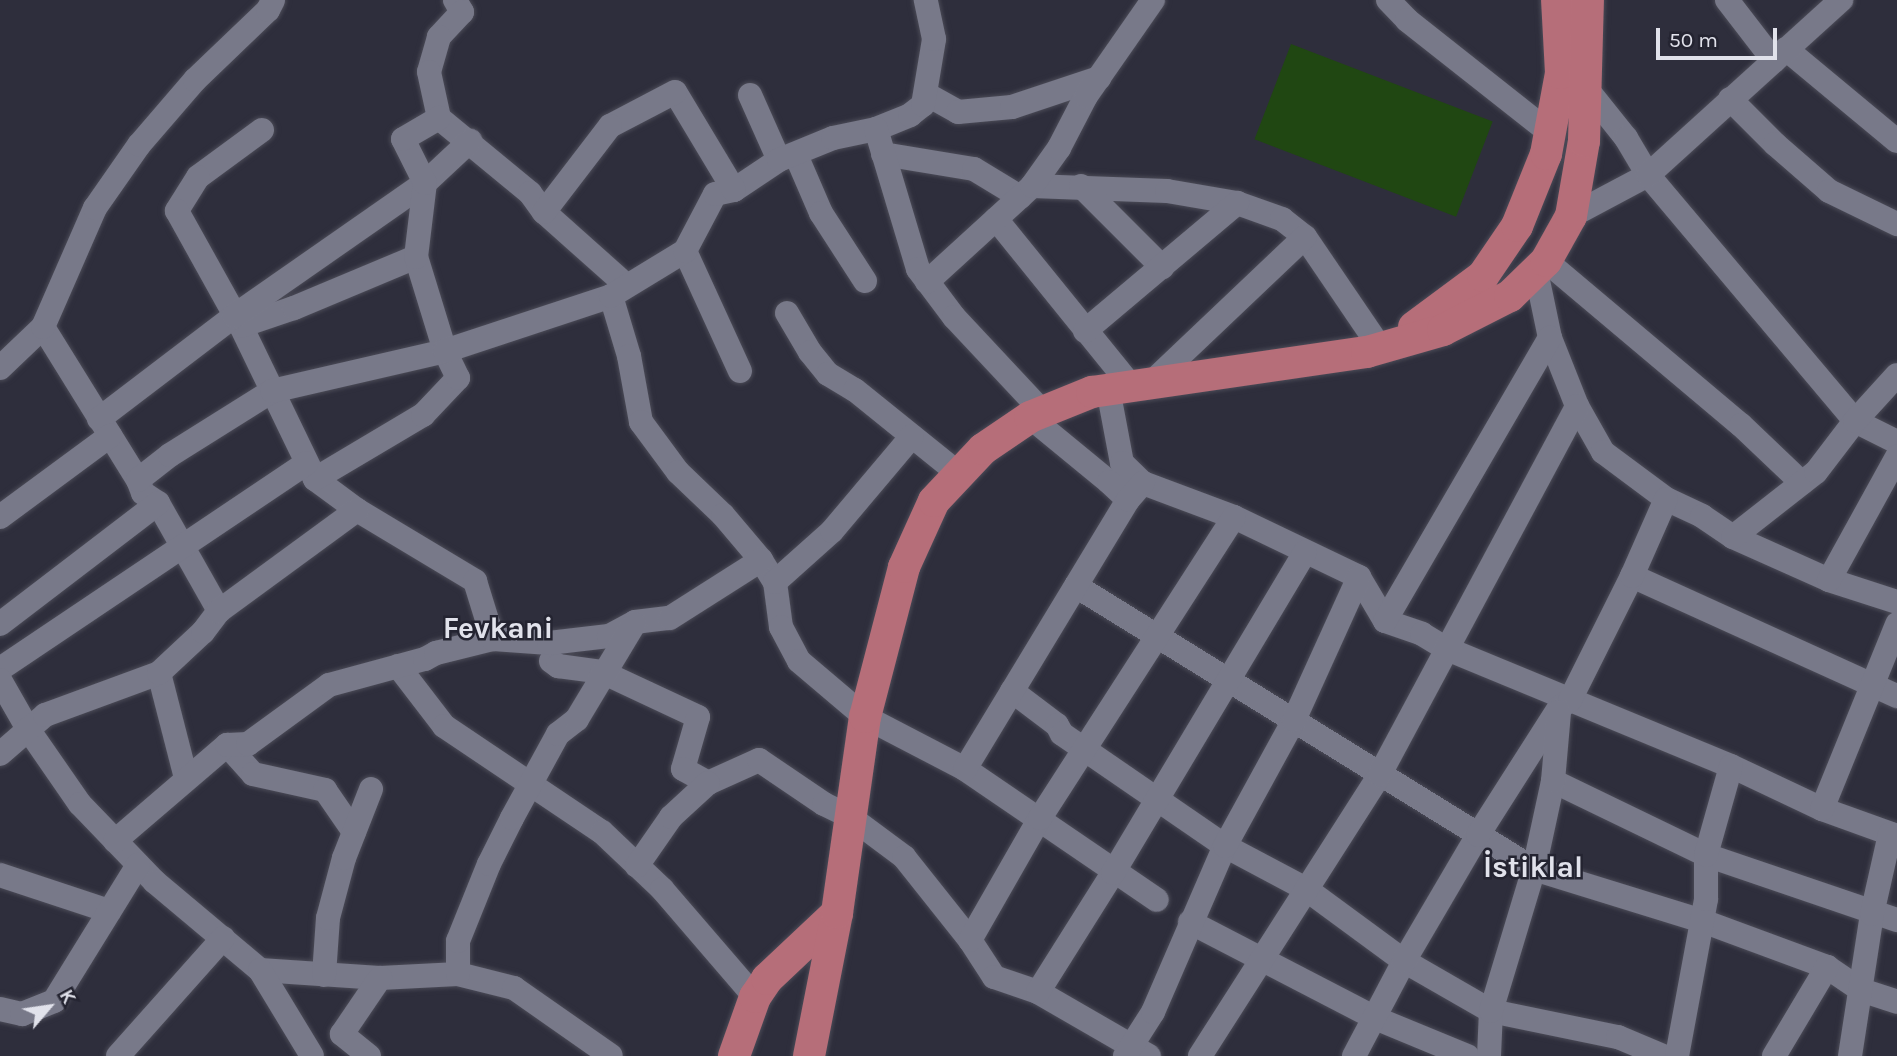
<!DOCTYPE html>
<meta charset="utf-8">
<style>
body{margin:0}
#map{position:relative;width:1897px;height:1056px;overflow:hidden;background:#2e2e3c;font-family:Karla,sans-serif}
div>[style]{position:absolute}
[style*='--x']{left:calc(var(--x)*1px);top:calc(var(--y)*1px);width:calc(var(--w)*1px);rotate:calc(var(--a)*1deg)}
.green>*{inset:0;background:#204712;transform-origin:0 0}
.roads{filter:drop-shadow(0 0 2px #4b4b57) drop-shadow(0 0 2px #4b4b57)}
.minor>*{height:24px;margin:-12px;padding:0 12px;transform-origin:12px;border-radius:12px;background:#787989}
.major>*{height:32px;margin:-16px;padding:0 16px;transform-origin:16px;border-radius:16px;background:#b66e79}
span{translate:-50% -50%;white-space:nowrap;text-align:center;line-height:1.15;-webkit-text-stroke:5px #242431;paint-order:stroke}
.district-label{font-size:30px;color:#e1e2eb;font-weight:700}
.north{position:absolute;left:14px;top:972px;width:70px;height:70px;-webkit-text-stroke:5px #242431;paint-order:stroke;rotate:61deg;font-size:19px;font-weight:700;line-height:28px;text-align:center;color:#e1e2eb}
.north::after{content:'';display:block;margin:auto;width:24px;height:32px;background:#e1e2eb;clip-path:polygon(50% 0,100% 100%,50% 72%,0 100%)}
.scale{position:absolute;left:1656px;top:28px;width:121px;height:32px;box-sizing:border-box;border:4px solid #e1e2eb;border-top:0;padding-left:9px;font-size:21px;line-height:24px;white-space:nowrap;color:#e1e2eb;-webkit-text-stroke:5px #242431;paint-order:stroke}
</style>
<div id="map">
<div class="green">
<div style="left:1291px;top:44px;width:216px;height:102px;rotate:21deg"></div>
</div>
<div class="roads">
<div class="minor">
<div style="--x:455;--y:0;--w:14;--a:60"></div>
<div style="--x:462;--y:12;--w:34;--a:133"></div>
<div style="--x:439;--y:37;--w:36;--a:106"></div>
<div style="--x:429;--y:72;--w:47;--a:77.7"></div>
<div style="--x:439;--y:118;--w:118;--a:39.5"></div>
<div style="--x:530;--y:193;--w:24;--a:54"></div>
<div style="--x:544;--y:212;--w:110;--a:41.7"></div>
<div style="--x:1388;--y:0;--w:28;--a:46"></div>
<div style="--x:1407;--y:20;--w:181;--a:38.3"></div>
<div style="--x:1727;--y:0;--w:77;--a:52.4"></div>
<div style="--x:1786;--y:49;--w:144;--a:39.7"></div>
<div style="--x:1586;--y:88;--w:64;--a:51.3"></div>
<div style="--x:1626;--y:138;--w:43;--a:59.3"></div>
<div style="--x:1648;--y:175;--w:322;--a:49.9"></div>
<div style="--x:1855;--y:421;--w:47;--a:26.6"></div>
<div style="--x:926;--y:94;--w:37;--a:29"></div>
<div style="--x:958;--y:112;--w:54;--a:-5.3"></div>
<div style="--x:1012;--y:107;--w:92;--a:-18.4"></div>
<div style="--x:750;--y:95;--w:71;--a:66"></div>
<div style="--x:1730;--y:99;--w:64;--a:45"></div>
<div style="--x:1775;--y:144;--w:72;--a:41"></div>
<div style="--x:1829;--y:191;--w:76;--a:25.9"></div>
<div style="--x:876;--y:129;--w:37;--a:-22"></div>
<div style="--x:910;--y:115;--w:16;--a:-38"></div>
<div style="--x:923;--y:105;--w:67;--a:-80.5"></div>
<div style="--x:934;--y:39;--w:40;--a:-102"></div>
<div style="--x:262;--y:130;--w:79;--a:143.7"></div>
<div style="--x:198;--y:177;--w:40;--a:122"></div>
<div style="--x:177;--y:211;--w:132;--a:60.9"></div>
<div style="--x:241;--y:326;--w:170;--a:64.2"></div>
<div style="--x:315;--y:479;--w:52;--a:36.4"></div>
<div style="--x:357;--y:510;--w:138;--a:31"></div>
<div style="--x:475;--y:581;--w:61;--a:72.8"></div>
<div style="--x:883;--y:154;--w:92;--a:9.4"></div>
<div style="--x:974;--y:169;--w:54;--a:31.3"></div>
<div style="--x:796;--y:155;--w:63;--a:66.7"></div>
<div style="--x:821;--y:213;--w:81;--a:57.1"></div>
<div style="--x:1032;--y:186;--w:135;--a:2.1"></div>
<div style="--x:1167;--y:191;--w:71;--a:9.7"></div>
<div style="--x:1237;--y:203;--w:48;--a:19.6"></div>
<div style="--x:1282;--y:219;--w:29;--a:38"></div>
<div style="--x:1305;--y:237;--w:132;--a:55.8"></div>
<div style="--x:1081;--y:186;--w:115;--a:45"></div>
<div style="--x:734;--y:190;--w:54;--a:-33.7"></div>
<div style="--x:779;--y:160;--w:58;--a:-22.2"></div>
<div style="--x:833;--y:138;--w:44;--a:-11.8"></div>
<div style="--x:876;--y:129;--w:146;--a:73.3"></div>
<div style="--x:918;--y:269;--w:60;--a:53.1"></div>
<div style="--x:954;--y:317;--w:130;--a:46.9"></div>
<div style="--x:1571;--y:216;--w:87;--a:-28"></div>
<div style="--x:1648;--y:175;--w:261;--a:-42.2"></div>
<div style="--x:996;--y:219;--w:215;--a:51"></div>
<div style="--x:685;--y:251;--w:132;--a:65.4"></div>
<div style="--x:1546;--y:261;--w:255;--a:40.1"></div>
<div style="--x:1741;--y:425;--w:84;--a:43.6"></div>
<div style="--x:1536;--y:271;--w:68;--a:78.2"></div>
<div style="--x:1550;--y:338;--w:73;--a:68.3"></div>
<div style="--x:1577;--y:406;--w:53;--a:60.5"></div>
<div style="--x:1603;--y:452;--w:79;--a:36.7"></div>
<div style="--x:1666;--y:499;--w:40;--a:25"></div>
<div style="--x:1702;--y:516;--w:37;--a:34"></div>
<div style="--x:1733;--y:537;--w:105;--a:24.1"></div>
<div style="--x:1829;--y:580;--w:71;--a:17.9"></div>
<div style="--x:927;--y:282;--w:142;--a:-42.4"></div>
<div style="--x:1032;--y:186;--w:47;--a:-54.6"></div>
<div style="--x:1059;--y:148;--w:59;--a:-62.6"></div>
<div style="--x:1086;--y:96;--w:117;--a:-55.1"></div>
<div style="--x:611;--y:296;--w:63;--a:73.3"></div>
<div style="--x:629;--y:356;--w:67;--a:79.7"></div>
<div style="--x:641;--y:422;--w:62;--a:53.5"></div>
<div style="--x:678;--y:472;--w:62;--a:43.7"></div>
<div style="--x:723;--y:515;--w:59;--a:49.8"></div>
<div style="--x:761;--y:560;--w:26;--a:58"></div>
<div style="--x:775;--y:582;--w:45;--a:82.4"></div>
<div style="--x:781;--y:627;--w:38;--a:62"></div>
<div style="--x:799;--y:661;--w:87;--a:40.3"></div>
<div style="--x:865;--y:717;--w:113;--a:27.5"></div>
<div style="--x:965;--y:769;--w:232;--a:34.3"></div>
<div style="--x:787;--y:313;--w:45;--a:59.5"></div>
<div style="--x:810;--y:352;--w:28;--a:51"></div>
<div style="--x:828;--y:374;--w:31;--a:31"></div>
<div style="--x:855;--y:390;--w:134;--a:38.9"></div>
<div style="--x:241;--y:326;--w:56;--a:-18.8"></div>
<div style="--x:294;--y:308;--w:132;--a:-22.7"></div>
<div style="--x:43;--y:327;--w:180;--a:58.2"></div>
<div style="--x:138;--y:480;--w:14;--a:69"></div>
<div style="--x:143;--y:493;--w:18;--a:34"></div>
<div style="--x:158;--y:503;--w:124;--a:60.5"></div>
<div style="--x:1085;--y:331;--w:199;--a:-40.1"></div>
<div style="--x:0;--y:368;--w:59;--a:-43.6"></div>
<div style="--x:43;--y:327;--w:130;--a:-66.4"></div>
<div style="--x:95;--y:208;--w:77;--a:-55.1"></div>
<div style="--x:139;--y:145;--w:86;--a:-49.3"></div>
<div style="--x:195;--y:80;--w:101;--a:-43.8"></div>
<div style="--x:268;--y:10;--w:11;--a:-63"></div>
<div style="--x:1151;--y:383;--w:212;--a:-43.5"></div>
<div style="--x:1108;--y:389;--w:75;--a:79.3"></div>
<div style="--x:1122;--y:463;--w:29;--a:44"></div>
<div style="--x:1143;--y:483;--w:97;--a:20.5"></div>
<div style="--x:1234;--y:517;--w:139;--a:25.6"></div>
<div style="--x:1359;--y:577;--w:51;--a:59.4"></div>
<div style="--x:1385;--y:621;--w:39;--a:19"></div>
<div style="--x:1422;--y:634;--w:29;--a:31"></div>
<div style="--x:1447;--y:649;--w:307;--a:22.4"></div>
<div style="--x:1731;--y:766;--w:101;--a:25.3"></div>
<div style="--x:1822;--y:809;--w:80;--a:19.8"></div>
<div style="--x:1030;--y:417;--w:102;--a:39.4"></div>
<div style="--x:1109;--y:482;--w:26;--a:43"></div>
<div style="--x:99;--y:419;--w:170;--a:-37.3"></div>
<div style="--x:234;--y:316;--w:233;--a:-34.9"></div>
<div style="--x:425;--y:183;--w:62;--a:-43"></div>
<div style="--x:315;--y:479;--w:126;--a:-30.7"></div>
<div style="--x:423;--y:415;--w:51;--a:-46.6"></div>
<div style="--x:458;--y:378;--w:30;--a:-116"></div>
<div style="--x:445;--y:351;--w:98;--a:-107.1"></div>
<div style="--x:416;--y:257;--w:75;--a:-83.1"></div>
<div style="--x:425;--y:183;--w:49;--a:-116.6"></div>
<div style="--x:403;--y:139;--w:42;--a:-30.3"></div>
<div style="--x:138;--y:480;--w:41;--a:-38"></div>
<div style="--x:170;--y:455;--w:120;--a:-32.1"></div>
<div style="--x:272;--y:391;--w:178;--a:-13"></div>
<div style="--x:445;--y:351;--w:175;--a:-18.3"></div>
<div style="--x:611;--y:296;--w:87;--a:-31.3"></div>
<div style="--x:685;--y:251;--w:64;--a:-62.2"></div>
<div style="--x:715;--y:194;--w:19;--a:-12"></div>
<div style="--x:734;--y:190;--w:114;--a:-121"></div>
<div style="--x:675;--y:92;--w:73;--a:152.4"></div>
<div style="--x:610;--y:126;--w:108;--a:127.5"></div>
<div style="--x:0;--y:517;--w:137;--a:-36.4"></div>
<div style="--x:1733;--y:537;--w:105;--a:-38.1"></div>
<div style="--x:1816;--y:472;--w:64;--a:-52.6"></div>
<div style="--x:1855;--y:421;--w:62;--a:-47.6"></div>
<div style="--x:1632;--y:576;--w:291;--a:24.4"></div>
<div style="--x:1829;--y:580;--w:141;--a:-61.1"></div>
<div style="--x:775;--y:582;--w:76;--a:-41.8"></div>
<div style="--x:832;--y:531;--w:124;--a:-49.9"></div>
<div style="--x:1076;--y:586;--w:538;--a:31.71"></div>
<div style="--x:1534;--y:869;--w:182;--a:17.2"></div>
<div style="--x:1708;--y:923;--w:127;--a:20.3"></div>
<div style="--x:1827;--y:967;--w:41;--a:34.1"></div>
<div style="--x:1861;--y:990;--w:38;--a:18"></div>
<div style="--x:1385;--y:621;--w:328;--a:-59.8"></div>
<div style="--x:0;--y:624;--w:199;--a:-37.4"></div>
<div style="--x:551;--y:661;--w:9;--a:36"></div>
<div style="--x:558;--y:666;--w:44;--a:7.8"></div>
<div style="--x:602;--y:672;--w:106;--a:25.1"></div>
<div style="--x:698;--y:717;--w:54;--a:106.1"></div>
<div style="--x:683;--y:769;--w:29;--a:29"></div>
<div style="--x:708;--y:783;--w:56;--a:-24.3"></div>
<div style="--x:759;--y:760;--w:78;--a:34.1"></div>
<div style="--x:824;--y:804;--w:28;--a:26"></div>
<div style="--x:849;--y:816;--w:69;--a:36.7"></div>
<div style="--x:904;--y:857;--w:106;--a:51.5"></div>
<div style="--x:970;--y:940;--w:44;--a:57"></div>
<div style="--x:994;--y:977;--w:46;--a:18.8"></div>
<div style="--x:1038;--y:992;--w:128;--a:30"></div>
<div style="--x:398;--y:666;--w:76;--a:52.5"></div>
<div style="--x:444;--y:726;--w:190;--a:33.9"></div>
<div style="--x:602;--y:832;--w:83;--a:43.5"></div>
<div style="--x:662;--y:889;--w:143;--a:49.3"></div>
<div style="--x:0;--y:669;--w:369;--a:-33.9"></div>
<div style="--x:159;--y:673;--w:108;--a:75.6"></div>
<div style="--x:0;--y:680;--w:56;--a:60.3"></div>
<div style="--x:28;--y:729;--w:91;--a:55.3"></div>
<div style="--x:80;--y:804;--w:108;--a:46.1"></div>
<div style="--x:155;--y:882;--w:137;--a:40"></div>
<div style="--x:260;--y:970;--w:120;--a:3.8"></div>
<div style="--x:380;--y:978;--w:78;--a:-2.9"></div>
<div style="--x:458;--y:974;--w:58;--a:14"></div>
<div style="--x:514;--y:988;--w:118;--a:35"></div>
<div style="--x:1012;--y:691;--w:56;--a:37.1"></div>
<div style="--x:1057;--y:725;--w:10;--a:61"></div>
<div style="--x:1062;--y:734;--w:198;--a:34.5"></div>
<div style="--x:1225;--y:846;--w:92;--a:28"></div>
<div style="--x:1306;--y:889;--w:122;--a:36.3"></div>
<div style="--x:1404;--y:961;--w:100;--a:29.9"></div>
<div style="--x:1491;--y:1011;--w:130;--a:11.6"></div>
<div style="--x:1618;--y:1037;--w:49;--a:22.9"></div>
<div style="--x:227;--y:745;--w:39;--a:48"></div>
<div style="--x:253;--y:774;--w:74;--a:12.5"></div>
<div style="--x:325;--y:790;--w:51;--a:55.4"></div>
<div style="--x:0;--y:754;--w:60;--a:-40.9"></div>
<div style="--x:45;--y:715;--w:121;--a:-20.2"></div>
<div style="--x:159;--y:673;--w:60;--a:-43"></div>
<div style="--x:203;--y:632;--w:26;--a:-53"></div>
<div style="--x:219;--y:611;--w:171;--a:-36.2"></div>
<div style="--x:965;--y:769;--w:315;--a:-58.8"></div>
<div style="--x:1128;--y:500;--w:23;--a:-49"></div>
<div style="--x:1553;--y:781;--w:170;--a:25.8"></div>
<div style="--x:1706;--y:855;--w:202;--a:18.8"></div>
<div style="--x:1822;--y:809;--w:200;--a:-67.9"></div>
<div style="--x:115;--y:841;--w:148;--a:-40.6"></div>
<div style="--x:227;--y:745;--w:21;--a:-3"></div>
<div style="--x:248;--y:744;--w:100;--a:-36.1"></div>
<div style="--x:329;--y:685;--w:99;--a:-15.2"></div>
<div style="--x:425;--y:659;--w:13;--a:-29"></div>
<div style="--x:436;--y:653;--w:59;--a:-13.8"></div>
<div style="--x:493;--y:639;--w:56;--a:4.1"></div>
<div style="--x:549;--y:643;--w:60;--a:-6.7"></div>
<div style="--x:609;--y:636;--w:30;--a:-28"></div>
<div style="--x:635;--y:622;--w:35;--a:-7"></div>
<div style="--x:670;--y:618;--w:108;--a:-32.5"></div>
<div style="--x:637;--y:866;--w:60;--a:-55.2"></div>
<div style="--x:671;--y:817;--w:50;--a:-42.6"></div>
<div style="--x:0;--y:875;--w:115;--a:18.3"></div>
<div style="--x:1190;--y:922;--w:208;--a:27.4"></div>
<div style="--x:1375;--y:1018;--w:100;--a:22.4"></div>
<div style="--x:970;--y:940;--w:141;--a:-60.2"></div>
<div style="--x:1040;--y:818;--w:358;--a:-57.2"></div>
<div style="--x:260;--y:970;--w:100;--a:58.8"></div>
<div style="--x:458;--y:974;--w:33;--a:-90"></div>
<div style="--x:458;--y:941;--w:83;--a:-68.1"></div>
<div style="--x:489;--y:864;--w:51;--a:-63.4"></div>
<div style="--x:512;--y:818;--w:96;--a:-61.3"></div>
<div style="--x:558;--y:734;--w:24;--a:-38"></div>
<div style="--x:577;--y:719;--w:111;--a:-59"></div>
<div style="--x:324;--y:975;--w:57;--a:-86"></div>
<div style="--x:328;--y:918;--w:62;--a:-75.1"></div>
<div style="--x:344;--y:858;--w:74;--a:-68.6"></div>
<div style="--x:1038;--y:992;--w:141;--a:-57.8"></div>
<div style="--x:1113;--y:873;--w:374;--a:-59.1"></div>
<div style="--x:0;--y:1009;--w:23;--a:13"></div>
<div style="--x:22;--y:1014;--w:35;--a:-22"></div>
<div style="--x:54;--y:1001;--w:160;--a:-58.3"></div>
<div style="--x:118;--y:1056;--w:158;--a:-48.3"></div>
<div style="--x:369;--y:1056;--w:35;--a:-141"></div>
<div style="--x:342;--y:1034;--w:68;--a:-55.8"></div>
<div style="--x:1125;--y:1056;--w:52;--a:-57.5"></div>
<div style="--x:1153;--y:1012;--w:181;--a:-66.6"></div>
<div style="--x:1225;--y:846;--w:144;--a:-61.3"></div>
<div style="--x:1294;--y:720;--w:157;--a:-65.6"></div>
<div style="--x:1200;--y:1056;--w:335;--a:-57.4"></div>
<div style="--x:1380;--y:774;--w:417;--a:-61.8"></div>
<div style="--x:1354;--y:1056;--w:107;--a:-62.2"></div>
<div style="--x:1404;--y:961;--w:146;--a:-59.6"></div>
<div style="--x:1478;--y:835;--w:151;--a:-57.5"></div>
<div style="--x:1559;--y:708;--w:14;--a:-36"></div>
<div style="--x:1570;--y:700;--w:139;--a:-63.4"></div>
<div style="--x:1632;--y:576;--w:84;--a:-66.2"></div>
<div style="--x:1489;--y:1056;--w:45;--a:-87.5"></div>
<div style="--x:1491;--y:1011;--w:148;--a:-73.2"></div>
<div style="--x:1534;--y:869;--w:90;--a:-77.8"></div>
<div style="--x:1553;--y:781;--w:69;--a:-85"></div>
<div style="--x:1677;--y:1056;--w:160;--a:-79.5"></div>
<div style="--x:1706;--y:899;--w:44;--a:-90"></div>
<div style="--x:1706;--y:855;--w:92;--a:-74.3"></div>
<div style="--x:1774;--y:1056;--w:104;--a:-59.2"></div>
<div style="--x:1850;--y:1056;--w:144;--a:-81.2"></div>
<div style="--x:1872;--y:914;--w:82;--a:-77.3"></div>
</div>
<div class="major">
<div style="--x:1414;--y:327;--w:86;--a:-36.5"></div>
<div style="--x:1483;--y:276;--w:60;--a:-55.8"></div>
<div style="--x:1517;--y:226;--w:78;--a:-68.1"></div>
<div style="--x:1546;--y:154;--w:82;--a:-79.5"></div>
<div style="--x:1561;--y:73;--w:73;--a:-93.1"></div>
<div style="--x:734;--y:1056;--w:63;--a:-70.4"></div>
<div style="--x:755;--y:997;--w:22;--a:-56"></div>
<div style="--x:767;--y:979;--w:96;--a:-43.3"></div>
<div style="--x:809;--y:1056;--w:146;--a:-78.9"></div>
<div style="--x:837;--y:913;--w:198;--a:-81.9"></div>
<div style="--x:865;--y:717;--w:155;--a:-75.4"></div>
<div style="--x:904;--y:567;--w:72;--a:-65.6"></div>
<div style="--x:934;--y:501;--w:71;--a:-46.7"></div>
<div style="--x:983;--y:449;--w:57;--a:-34.2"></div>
<div style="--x:1030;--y:417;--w:67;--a:-22"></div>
<div style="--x:1092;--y:392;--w:278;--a:-8.3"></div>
<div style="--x:1367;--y:352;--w:79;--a:-16.1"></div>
<div style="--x:1443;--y:330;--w:75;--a:-26.9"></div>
<div style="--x:1510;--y:296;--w:50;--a:-44.2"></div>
<div style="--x:1546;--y:261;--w:51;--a:-60.9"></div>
<div style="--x:1571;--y:216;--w:76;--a:-80.2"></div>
<div style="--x:1584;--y:141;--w:141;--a:-88.4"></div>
</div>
</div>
<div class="district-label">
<span style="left:498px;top:628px">Fevkani</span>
<span style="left:1533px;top:867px">İstiklal</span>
</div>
<div class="north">K</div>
<div class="scale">50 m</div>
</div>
